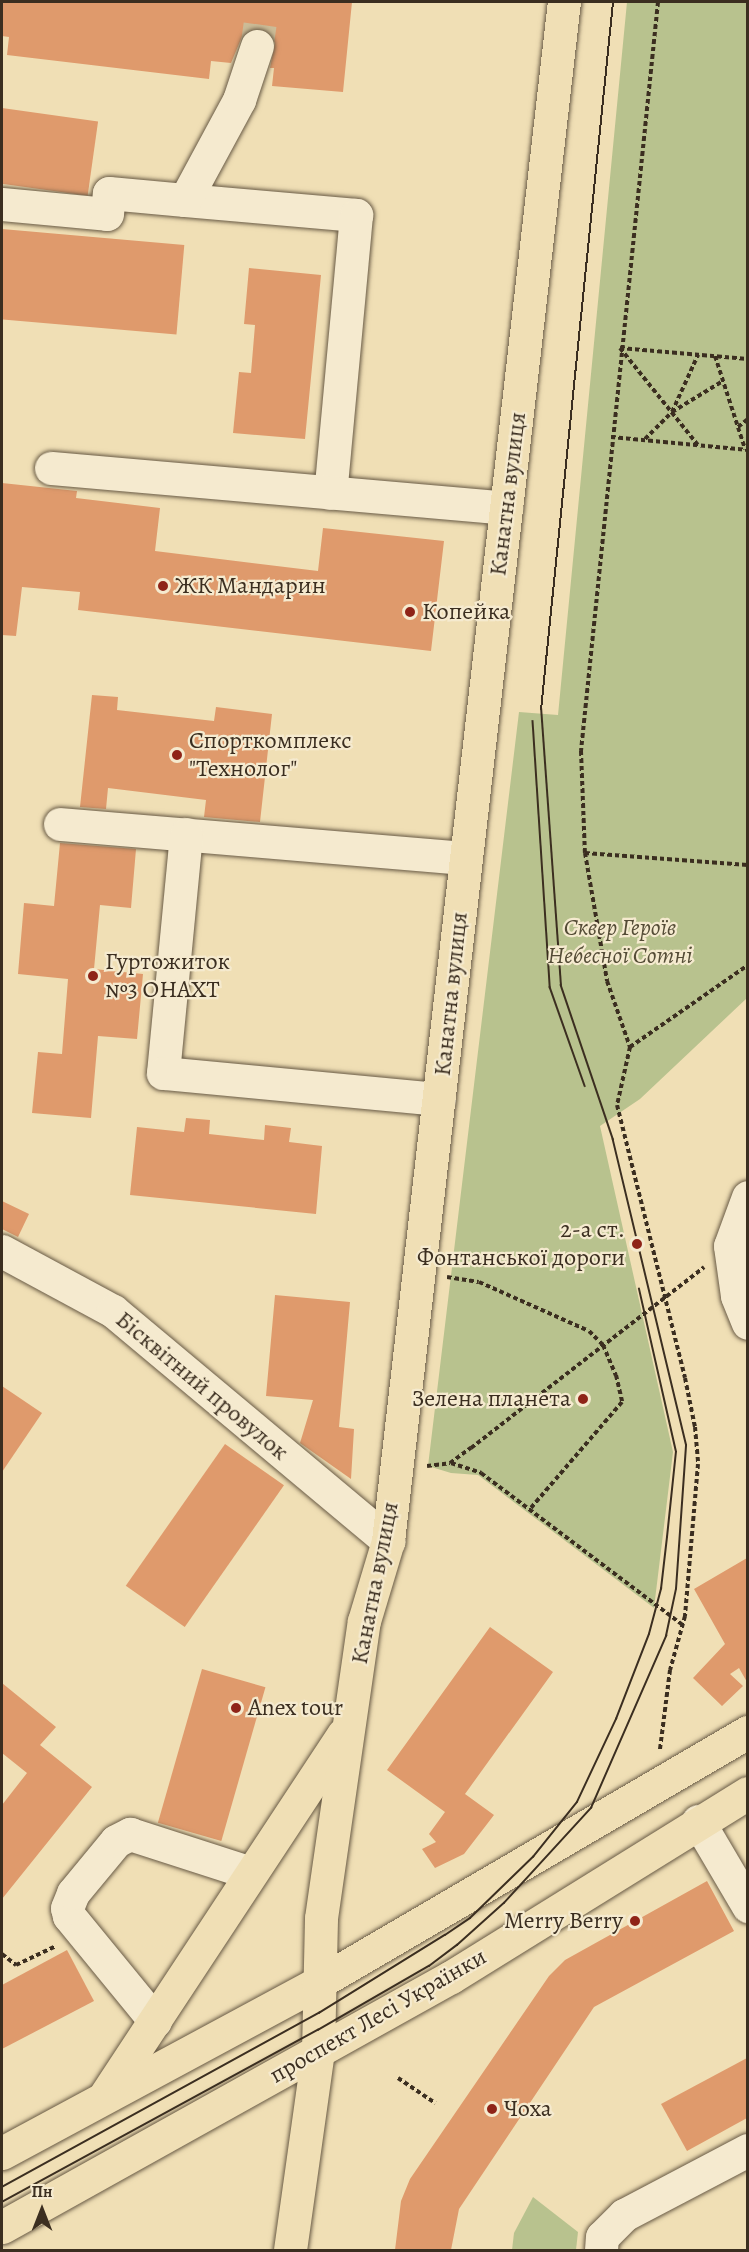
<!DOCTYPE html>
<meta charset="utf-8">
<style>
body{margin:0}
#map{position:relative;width:749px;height:2252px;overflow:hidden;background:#f0dfb5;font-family:Alegreya,serif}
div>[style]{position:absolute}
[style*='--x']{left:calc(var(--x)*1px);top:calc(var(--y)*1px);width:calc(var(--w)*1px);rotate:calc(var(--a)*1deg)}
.green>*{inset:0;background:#b8c28e}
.building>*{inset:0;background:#df9a6c;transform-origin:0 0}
.minor-tunnel>*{height:33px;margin-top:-16.5px;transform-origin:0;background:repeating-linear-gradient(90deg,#ccbc97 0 33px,transparent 0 49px)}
.path>*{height:4px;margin-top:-2px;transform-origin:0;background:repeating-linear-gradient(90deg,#3b2e20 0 4.5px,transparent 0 7.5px)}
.roads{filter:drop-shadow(0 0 2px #685a45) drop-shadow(0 0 2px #685a45)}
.minor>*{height:33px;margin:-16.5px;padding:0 16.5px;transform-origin:16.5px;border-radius:16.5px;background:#f5eacf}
.major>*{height:33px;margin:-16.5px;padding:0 16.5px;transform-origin:16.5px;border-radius:16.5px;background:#f0dfb5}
.tram>*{height:1.5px;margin:-0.75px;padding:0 0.75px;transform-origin:0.75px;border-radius:0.75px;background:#3b2e20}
.dots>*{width:16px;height:16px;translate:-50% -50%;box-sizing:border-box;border:3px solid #f5eacf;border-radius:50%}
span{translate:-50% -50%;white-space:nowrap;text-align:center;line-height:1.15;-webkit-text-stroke:4.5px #f5eacf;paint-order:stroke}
.street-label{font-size:24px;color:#3b2e20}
.poi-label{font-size:24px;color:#3b2e20}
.left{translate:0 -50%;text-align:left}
.right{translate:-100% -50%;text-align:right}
.park-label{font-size:24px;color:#544c36;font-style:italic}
.frame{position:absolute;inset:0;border:3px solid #3b2e20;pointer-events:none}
.north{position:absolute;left:12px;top:2180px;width:60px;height:60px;-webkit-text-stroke:4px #f5eacf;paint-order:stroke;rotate:0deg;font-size:16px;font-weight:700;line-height:24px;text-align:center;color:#3b2e20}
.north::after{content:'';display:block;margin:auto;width:21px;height:27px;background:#3b2e20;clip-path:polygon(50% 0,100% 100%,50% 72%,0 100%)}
</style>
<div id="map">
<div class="green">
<div style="clip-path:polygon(627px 2px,748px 2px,747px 998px,640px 1099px,600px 1126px,673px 1452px,654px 1608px,478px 1475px,451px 1473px,428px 1466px,519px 712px,558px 715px)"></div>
<div style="clip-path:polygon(533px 2197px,578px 2232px,576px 2250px,512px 2250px,514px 2233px)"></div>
</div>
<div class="building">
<div style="clip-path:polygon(2px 2px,352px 2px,343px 92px,272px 86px,274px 68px,270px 68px,275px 43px,262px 28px,244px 32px,231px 63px,211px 61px,209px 79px,7px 55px,9px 37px,2px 36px)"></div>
<div style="left:2px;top:108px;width:97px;height:75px;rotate:8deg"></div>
<div style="left:2px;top:229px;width:183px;height:90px;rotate:5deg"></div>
<div style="clip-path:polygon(249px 268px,321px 275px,305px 439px,233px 433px,239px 372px,251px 373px,255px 325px,244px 324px)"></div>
<div style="clip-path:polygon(2px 483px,77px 491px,76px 498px,160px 508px,155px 551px,318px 571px,323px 528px,444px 541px,431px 651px,78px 610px,80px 592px,22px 587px,16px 636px,2px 635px)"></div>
<div style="clip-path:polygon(92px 695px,118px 697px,117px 710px,214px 721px,216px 707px,272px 714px,260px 822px,204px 817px,206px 800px,108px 788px,106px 809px,80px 807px)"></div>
<div style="clip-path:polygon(60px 843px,136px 849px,131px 908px,100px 905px,94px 969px,143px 974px,137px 1039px,98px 1036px,91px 1118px,32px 1113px,38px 1052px,62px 1054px,68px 979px,18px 974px,24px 903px,54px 906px)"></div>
<div style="clip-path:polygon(186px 1118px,210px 1120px,209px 1134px,264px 1140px,265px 1125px,291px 1128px,289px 1142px,322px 1146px,316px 1214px,130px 1195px,137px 1127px,184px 1132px)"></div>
<div style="clip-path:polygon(2px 1201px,29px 1214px,18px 1237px,2px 1229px)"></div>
<div style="clip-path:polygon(275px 1295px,350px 1302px,339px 1427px,354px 1429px,351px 1479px,300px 1443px,313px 1400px,266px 1396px)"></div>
<div style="clip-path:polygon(2px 1386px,42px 1413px,2px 1472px)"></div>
<div style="left:225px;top:1444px;width:72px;height:173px;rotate:35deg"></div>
<div style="clip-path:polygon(747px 1558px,747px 1682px,739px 1668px,730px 1674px,743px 1686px,722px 1706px,693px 1678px,725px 1644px,694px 1589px)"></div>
<div style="clip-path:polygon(490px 1627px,553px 1672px,465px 1794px,494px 1815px,464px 1854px,435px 1868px,422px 1849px,436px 1842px,429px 1834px,445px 1812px,387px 1770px)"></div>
<div style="left:202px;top:1669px;width:66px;height:160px;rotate:16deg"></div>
<div style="clip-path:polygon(2px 1683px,56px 1727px,40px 1745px,92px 1787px,2px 1899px,2px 1805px,27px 1773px,2px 1753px)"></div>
<div style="clip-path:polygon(707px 1881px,734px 1931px,594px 2007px,459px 2209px,451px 2250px,395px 2250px,401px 2201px,410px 2179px,549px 1976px,565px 1960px)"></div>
<div style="clip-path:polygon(67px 1950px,94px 2001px,2px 2049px,2px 1985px)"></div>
<div style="clip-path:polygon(747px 2058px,747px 2118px,687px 2151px,661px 2104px)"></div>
</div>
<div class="minor-tunnel">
<div style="--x:257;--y:46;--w:22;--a:-82"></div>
</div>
<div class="path">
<div style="--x:658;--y:2;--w:753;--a:95.87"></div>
<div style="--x:581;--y:751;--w:102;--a:87.8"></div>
<div style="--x:585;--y:853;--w:130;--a:80.2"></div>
<div style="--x:607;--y:981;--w:70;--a:70.8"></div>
<div style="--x:630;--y:1047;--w:144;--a:-34.8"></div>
<div style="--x:620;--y:348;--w:128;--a:4.9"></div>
<div style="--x:620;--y:348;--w:124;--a:51.2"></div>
<div style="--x:715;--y:356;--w:98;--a:72.1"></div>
<div style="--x:672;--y:412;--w:60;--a:-31.3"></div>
<div style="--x:738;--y:427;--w:13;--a:-39"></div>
<div style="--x:611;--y:437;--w:138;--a:5.4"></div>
<div style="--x:645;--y:439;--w:38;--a:-45"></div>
<div style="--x:672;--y:412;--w:63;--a:-65.5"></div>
<div style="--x:585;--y:853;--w:163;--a:4.2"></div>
<div style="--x:630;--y:1047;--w:59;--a:102.6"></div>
<div style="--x:617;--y:1105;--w:281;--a:76"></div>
<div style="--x:685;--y:1378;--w:50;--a:78.5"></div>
<div style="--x:695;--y:1427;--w:37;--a:85"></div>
<div style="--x:698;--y:1464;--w:153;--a:94.9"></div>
<div style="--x:685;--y:1616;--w:56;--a:105.5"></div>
<div style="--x:670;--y:1670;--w:80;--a:97.2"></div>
<div style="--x:447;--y:1277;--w:32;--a:9"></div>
<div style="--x:479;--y:1282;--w:120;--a:24"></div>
<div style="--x:589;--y:1331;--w:20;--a:45"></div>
<div style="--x:603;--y:1345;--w:33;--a:67"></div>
<div style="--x:616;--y:1375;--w:28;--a:77"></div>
<div style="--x:622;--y:1402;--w:141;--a:130.7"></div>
<div style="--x:451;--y:1463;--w:32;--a:18"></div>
<div style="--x:481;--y:1473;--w:253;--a:37"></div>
<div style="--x:427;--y:1466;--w:23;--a:-7"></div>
<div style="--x:450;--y:1463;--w:26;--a:-36"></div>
<div style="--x:471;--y:1448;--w:295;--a:-37.8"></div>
<div style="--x:2;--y:1954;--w:18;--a:38"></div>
<div style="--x:16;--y:1965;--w:44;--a:-25.4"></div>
<div style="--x:398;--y:2078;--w:45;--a:34"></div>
</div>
<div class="roads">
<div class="minor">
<div style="--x:185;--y:200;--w:172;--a:5"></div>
<div style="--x:356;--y:215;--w:279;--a:95.3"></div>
<div style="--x:2;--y:204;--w:105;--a:5.4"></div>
<div style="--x:107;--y:214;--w:21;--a:-85"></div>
<div style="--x:109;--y:193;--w:76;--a:5.3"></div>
<div style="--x:185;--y:200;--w:114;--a:-61.6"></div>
<div style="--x:239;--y:100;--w:57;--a:-71.6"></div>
<div style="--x:51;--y:468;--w:457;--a:5"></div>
<div style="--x:60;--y:824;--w:407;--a:4.8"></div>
<div style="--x:186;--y:834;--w:240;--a:95.5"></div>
<div style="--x:163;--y:1073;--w:277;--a:5.4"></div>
<div style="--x:748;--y:1197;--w:52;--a:110.2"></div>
<div style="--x:730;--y:1246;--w:50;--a:82"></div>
<div style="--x:737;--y:1296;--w:29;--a:68"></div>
<div style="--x:2;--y:1251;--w:126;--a:28.4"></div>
<div style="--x:113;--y:1311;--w:359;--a:39.9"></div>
<div style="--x:698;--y:1821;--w:99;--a:59.5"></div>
<div style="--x:155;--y:2021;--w:136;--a:-129.3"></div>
<div style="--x:69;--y:1916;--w:8;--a:-104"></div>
<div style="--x:67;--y:1908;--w:16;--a:-68"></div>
<div style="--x:73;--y:1893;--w:67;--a:-50.4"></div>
<div style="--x:116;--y:1841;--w:16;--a:-27"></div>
<div style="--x:130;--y:1834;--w:127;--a:17.9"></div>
<div style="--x:601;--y:2250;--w:13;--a:-86"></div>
<div style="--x:602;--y:2237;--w:31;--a:-45"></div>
<div style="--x:624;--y:2215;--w:140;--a:-27.7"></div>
</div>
<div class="major">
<div style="--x:106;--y:2094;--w:431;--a:-56.6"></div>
<div style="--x:2;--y:2153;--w:359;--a:-28.3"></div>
<div style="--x:318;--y:1983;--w:498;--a:-30.3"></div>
<div style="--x:2;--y:2227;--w:514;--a:-29.11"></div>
<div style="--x:451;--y:1977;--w:349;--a:-31.8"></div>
<div style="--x:290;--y:2250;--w:201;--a:-82"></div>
<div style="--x:318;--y:2051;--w:133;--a:-88.7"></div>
<div style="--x:321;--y:1918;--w:300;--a:-81.8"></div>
<div style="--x:364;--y:1621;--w:84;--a:-73.3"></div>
<div style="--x:388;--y:1541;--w:1549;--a:-83.48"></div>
</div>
</div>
<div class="tram">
<div style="--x:533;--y:721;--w:267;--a:86.3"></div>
<div style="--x:550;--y:987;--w:105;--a:70.5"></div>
<div style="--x:2;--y:2187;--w:362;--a:-28.8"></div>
<div style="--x:319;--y:2013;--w:148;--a:-31.8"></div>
<div style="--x:445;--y:1935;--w:30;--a:-34"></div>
<div style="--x:470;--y:1918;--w:88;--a:-44.1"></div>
<div style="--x:533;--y:1857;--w:70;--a:-51.3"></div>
<div style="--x:577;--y:1802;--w:92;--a:-64.8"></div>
<div style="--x:616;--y:1719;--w:91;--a:-68.8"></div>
<div style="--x:649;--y:1634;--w:47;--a:-75.1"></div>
<div style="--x:661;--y:1589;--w:52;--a:-83.4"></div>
<div style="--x:667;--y:1537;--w:85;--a:-84"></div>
<div style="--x:676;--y:1452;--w:167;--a:-102.8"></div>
<div style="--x:2;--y:2202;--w:360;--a:-28.6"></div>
<div style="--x:318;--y:2030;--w:128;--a:-30"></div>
<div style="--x:429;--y:1966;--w:35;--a:-37"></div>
<div style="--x:457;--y:1945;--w:63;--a:-41.8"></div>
<div style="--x:504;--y:1903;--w:129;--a:-47.5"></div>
<div style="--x:591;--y:1808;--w:188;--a:-66.4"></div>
<div style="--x:666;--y:1636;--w:48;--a:-78"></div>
<div style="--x:676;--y:1589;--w:144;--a:-86"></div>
<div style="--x:686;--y:1445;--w:314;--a:-103.5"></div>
<div style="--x:613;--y:1140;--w:163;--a:-108.7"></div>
<div style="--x:561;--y:986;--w:277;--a:-94.1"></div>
<div style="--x:541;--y:710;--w:712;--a:-84.19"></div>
</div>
<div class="dots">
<div style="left:163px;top:586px;background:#8f2418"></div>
<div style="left:410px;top:612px;background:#8f2418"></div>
<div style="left:177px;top:755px;background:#8f2418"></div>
<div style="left:93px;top:976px;background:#8f2418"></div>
<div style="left:637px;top:1244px;background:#8f2418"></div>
<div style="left:583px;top:1399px;background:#8f2418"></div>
<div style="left:236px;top:1708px;background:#8f2418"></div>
<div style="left:635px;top:1921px;background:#8f2418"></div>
<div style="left:492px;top:2109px;background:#8f2418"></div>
</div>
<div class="street-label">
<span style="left:508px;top:494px;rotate:-83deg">Канатна вулиця</span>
<span style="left:451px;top:994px;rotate:-84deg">Канатна вулиця</span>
<span style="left:202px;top:1386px;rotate:40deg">Бісквітний провулок</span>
<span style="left:375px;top:1583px;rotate:-79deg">Канатна вулиця</span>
<span style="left:378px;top:2016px;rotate:-30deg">проспект Лесі Українки</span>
</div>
<div class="poi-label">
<span class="left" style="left:175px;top:586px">ЖК Мандарин</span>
<span class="left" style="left:422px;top:612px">Копейка</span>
<span class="left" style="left:189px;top:755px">Спорткомплекс<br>"Технолог"</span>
<span class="left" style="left:105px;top:976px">Гуртожиток<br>№3 ОНАХТ</span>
<span class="right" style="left:625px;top:1244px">2-а ст.<br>Фонтанської дороги</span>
<span class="right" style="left:571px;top:1399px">Зелена планета</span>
<span class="left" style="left:248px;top:1708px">Anex tour</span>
<span class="right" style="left:623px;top:1921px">Merry Berry</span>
<span class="left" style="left:504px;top:2109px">Чоха</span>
</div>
<div class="park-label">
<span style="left:620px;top:942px">Сквер Героїв<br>Небесної Сотні</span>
</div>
<div class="frame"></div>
<div class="north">Пн</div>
</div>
